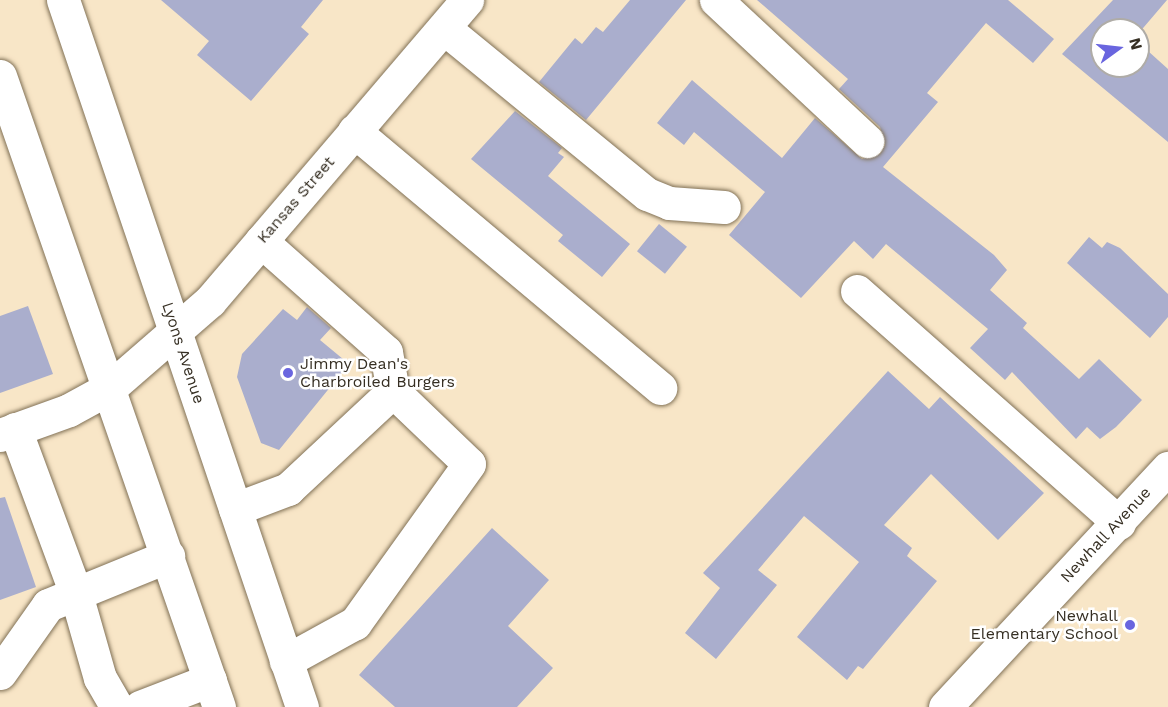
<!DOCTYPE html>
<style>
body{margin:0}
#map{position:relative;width:1168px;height:707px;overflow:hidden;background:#f8e6c7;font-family:"Work Sans",sans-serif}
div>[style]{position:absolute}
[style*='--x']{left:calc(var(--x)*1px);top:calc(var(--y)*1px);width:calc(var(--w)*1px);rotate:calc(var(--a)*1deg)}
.building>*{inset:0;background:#aaaecd;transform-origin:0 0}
.roads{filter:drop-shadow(0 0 2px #817156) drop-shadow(0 0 2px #817156)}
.minor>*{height:33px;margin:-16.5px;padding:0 16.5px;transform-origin:16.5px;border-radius:16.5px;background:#fff}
.major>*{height:33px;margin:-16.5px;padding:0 16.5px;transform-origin:16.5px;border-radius:16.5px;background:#fff}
.dots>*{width:16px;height:16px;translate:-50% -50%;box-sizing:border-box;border:3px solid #fff;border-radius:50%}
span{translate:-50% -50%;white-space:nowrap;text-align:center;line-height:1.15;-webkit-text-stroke:5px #fff;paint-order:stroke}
.street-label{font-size:16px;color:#362f23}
.poi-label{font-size:16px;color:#362f23}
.left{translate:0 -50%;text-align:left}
.right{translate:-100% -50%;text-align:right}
.north{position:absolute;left:1090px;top:18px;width:60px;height:60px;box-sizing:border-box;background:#fff;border:2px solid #afaca7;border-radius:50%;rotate:75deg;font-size:16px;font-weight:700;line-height:24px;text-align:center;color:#362f23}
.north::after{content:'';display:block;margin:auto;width:21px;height:27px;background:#6965df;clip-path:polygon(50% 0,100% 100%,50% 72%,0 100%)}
</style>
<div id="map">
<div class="building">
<div style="clip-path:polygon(161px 0,323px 0,301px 27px,309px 34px,251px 101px,197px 55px,209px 41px)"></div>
<div style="clip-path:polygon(630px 0,686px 0,586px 120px,539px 82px,575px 38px,582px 44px,596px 27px,603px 32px)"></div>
<div style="clip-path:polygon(757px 0,1008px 0,1054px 39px,1033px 63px,986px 23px,927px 93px,938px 102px,883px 167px,994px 255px,1007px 270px,990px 290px,1027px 323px,1023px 328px,1079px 379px,1099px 359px,1142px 400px,1116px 427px,1100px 439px,1087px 427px,1076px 439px,1012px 372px,1005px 380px,970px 348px,988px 329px,886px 244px,873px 259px,854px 241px,801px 298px,729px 235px,765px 192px,694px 132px,684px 145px,657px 123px,692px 80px,782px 158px,815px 118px,862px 159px,880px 154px,885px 145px,880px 127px,839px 89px,848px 79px)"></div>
<div style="clip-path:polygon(1113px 0,1167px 0,1138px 34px,1138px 30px,1102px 30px,1102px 66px,1138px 66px,1138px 42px,1168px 69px,1168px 142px,1062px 54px)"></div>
<div style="clip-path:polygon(515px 111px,562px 148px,558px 153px,564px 157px,548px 176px,630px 244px,602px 277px,558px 241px,563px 235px,471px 159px)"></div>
<div style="left:659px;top:224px;width:36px;height:35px;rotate:39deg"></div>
<div style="clip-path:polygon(1089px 237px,1102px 248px,1107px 242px,1120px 248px,1168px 294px,1168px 317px,1150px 338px,1067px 263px)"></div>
<div style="clip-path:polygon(28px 306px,53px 374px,0 393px,0 316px)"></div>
<div style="clip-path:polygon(307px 307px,331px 328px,320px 340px,349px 364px,279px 450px,261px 443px,237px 377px,242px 354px,283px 309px,297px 320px)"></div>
<div style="clip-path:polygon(888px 371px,929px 409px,940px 397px,1044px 493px,998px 540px,931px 474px,884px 525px,912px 548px,907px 556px,937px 581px,863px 669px,858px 666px,847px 680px,797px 637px,859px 562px,804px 516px,758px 570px,777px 585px,716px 659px,685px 633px,720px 588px,703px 573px)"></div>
<div style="clip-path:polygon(5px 497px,36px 587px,0 600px,0 498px)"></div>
<div style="clip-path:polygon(492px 528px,549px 580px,508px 626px,553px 668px,517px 707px,395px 707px,359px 675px)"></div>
</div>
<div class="roads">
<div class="minor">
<div style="--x:716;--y:0;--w:207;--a:43"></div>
<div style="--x:444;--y:28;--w:262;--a:39.3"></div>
<div style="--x:647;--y:194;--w:24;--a:22"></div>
<div style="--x:669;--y:203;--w:55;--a:4.2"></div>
<div style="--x:354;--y:131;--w:400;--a:40"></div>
<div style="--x:261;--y:241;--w:167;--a:41.6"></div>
<div style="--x:386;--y:352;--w:40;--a:80"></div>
<div style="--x:393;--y:391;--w:105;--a:43.8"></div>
<div style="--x:469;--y:464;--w:196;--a:125.6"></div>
<div style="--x:355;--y:623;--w:79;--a:151.2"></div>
<div style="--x:857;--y:291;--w:350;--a:41.5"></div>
<div style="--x:15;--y:429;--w:176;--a:69.7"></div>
<div style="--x:76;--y:594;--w:87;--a:74.1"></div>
<div style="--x:100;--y:678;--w:34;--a:60"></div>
<div style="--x:0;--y:435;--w:73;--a:-19.9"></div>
<div style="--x:69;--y:410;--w:48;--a:-28.7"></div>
<div style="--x:111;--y:387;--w:131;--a:-41"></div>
<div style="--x:210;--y:301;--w:396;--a:-49.5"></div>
<div style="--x:235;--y:509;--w:57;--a:-20.7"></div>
<div style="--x:288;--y:489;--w:144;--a:-43"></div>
<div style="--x:0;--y:673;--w:83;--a:-54.8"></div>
<div style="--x:48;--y:605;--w:130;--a:-22.2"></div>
<div style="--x:140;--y:707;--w:75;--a:-21.1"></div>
<div style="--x:945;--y:707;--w:327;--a:-47"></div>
</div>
<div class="major">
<div style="--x:63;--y:0;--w:746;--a:71.32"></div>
<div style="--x:0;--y:76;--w:668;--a:70.86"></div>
</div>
</div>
<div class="dots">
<div style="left:288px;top:373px;background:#6965df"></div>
<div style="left:1130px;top:625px;background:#6965df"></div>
</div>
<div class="street-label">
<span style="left:296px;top:200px;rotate:-49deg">Kansas Street</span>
<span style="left:183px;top:353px;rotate:72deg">Lyons Avenue</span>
<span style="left:1106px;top:535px;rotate:-47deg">Newhall Avenue</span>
</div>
<div class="poi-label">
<span class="left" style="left:300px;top:373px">Jimmy Dean's<br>Charbroiled Burgers</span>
<span class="right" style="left:1118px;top:625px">Newhall<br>Elementary School</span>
</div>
<div class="north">N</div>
</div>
